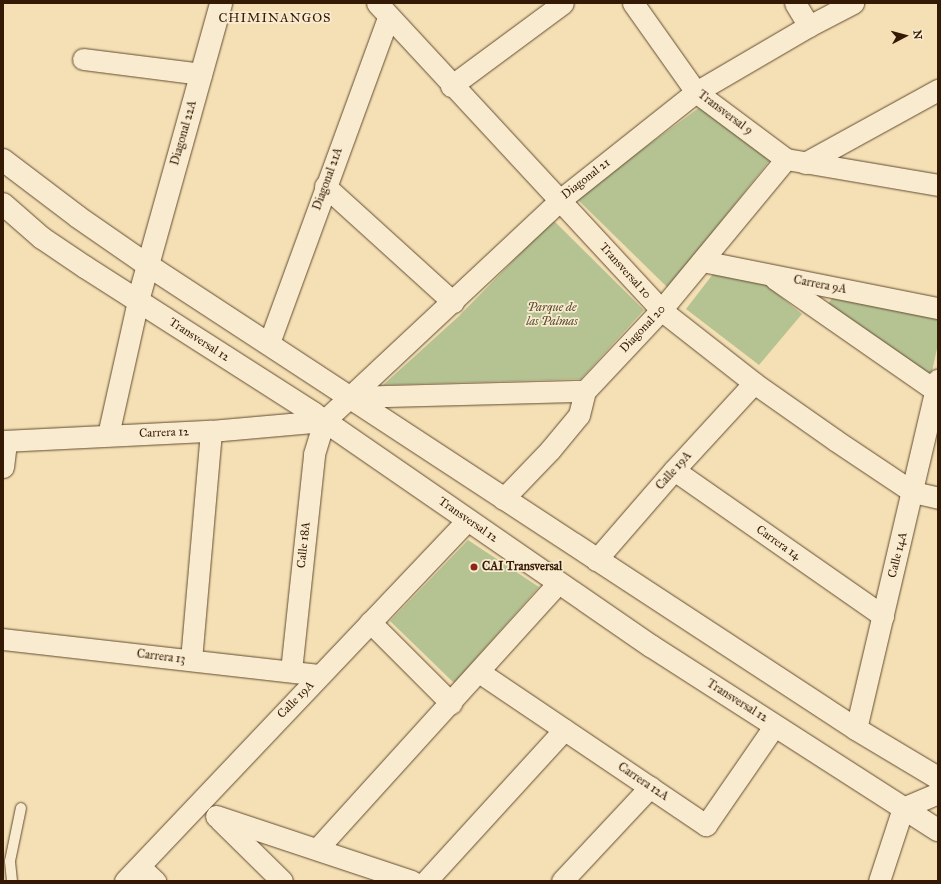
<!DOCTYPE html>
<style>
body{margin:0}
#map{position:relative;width:941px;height:884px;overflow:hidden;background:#f5e0b5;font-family:"IM FELL Great Primer",serif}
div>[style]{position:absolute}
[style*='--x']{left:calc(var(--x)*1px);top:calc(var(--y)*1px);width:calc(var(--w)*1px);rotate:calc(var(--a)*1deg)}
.green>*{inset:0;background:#b5c393}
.roads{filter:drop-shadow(0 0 1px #644b30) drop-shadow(0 0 1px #644b30)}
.service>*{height:10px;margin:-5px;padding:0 5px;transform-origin:5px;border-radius:5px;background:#f8ebcf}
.minor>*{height:21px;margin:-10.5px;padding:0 10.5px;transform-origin:10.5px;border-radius:10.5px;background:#f8ebcf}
.secondary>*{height:22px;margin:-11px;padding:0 11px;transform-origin:11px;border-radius:11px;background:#f8ebcf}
.dots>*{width:11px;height:11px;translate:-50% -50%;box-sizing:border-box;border:2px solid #f8ebcf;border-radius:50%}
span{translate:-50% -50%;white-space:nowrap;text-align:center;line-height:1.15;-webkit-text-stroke:3.5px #f8ebcf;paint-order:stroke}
.street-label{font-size:12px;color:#341904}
.park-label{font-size:12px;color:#5b4c2f;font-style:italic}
.poi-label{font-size:12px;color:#341904;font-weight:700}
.left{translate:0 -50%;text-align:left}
.neighbourhood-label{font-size:13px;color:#341904;letter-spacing:1px}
.frame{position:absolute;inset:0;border:4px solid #341904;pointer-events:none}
.north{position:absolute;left:885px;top:16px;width:40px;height:40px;-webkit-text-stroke:3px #f8ebcf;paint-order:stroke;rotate:84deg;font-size:11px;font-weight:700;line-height:16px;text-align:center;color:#341904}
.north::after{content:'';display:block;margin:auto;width:14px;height:18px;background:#341904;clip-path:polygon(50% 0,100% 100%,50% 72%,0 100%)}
</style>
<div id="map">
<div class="green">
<div style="clip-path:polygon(700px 107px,770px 160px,668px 288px,576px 198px)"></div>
<div style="clip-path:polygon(553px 220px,644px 310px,581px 379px,383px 385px,459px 316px)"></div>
<div style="clip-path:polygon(713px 274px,765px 284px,802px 314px,759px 365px,686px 309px)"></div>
<div style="clip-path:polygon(834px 295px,938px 316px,938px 344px,931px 376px,826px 307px)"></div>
<div style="clip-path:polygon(468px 540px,539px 587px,454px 683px,390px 621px)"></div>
</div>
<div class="roads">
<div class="service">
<div style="--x:12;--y:881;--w:20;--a:-96"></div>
<div style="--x:10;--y:861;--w:54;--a:-78.3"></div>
</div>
<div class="minor">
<div style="--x:377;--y:3;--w:418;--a:47.2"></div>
<div style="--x:661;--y:310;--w:118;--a:38.1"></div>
<div style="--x:754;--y:383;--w:99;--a:35.1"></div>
<div style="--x:835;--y:440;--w:94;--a:33.7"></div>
<div style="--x:913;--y:492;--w:26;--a:13"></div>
<div style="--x:633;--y:3;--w:109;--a:54.7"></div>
<div style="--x:696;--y:92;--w:112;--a:36.7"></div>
<div style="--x:786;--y:159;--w:154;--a:9.7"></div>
<div style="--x:795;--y:3;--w:27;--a:59"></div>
<div style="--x:83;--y:59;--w:119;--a:7.2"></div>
<div style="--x:451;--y:86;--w:139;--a:-36.5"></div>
<div style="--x:805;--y:163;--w:152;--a:-28.8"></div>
<div style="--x:325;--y:186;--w:173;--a:42.2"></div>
<div style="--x:702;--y:261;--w:241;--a:11.3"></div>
<div style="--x:775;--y:279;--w:196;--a:34.8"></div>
<div style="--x:269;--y:343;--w:347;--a:-69.9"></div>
<div style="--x:349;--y:397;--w:236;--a:-1.5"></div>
<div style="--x:324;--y:421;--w:323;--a:-43.1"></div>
<div style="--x:560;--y:200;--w:174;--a:-38.5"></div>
<div style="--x:696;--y:92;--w:131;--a:-30.3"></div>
<div style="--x:809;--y:26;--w:50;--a:-27.6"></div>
<div style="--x:108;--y:435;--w:137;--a:-77.4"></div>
<div style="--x:3;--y:441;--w:208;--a:-2.8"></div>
<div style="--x:211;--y:431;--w:113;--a:-5.1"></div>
<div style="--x:3;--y:467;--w:26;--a:-83"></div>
<div style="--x:674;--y:470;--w:255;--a:34.9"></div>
<div style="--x:503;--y:499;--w:68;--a:-46.2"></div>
<div style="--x:550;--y:450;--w:45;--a:-50.4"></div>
<div style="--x:579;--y:415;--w:25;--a:-76"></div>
<div style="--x:585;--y:391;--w:111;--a:-46.8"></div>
<div style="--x:661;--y:310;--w:196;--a:-50.4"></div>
<div style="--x:596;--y:560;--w:119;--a:-49.1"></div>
<div style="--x:674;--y:470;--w:118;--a:-47.4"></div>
<div style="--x:370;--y:622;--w:115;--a:45"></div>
<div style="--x:3;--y:639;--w:318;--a:6.5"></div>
<div style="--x:191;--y:660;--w:230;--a:-85"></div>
<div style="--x:291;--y:671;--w:218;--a:-83.9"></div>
<div style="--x:314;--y:454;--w:34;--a:-73"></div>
<div style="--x:479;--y:672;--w:274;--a:34"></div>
<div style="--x:706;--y:825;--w:121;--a:-55.4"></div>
<div style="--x:856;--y:729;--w:359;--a:-76.8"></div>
<div style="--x:216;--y:816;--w:206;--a:18.4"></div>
<div style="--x:220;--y:820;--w:87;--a:44.5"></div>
<div style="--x:317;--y:849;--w:359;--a:-47.8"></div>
<div style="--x:140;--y:867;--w:21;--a:43"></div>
<div style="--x:125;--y:881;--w:498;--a:-46.5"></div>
<div style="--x:426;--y:881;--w:205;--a:-47.6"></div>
<div style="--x:562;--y:881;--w:129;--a:-46.9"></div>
<div style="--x:879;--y:881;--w:77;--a:-71.8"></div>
<div style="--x:903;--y:808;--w:38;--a:-23"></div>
</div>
<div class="secondary">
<div style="--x:3;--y:160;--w:94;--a:37.2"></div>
<div style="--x:78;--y:217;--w:83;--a:34.7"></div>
<div style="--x:146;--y:264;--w:849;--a:33.22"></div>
<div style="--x:856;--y:729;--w:96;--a:30.9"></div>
<div style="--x:3;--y:204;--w:52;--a:41.1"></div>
<div style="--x:42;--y:238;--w:52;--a:34"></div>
<div style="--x:85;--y:267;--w:271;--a:32.6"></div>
<div style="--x:313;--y:413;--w:411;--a:34.6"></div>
<div style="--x:651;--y:646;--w:341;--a:32.7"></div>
<div style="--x:138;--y:301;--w:309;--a:-74.4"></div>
</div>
</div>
<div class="dots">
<div style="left:474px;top:567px;background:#8f2418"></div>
</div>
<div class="street-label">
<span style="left:725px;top:113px;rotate:37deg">Transversal 9</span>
<span style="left:184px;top:133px;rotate:-74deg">Diagonal 22A</span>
<span style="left:328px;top:179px;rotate:-70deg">Diagonal 21A</span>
<span style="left:586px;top:179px;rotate:-38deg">Diagonal 21</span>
<span style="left:625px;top:271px;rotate:48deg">Transversal 10</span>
<span style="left:820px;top:285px;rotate:11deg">Carrera 9A</span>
<span style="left:643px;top:329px;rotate:-47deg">Diagonal 20</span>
<span style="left:199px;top:340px;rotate:33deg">Transversal 12</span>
<span style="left:164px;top:433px;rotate:-2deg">Carrera 12</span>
<span style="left:674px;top:471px;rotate:-48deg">Calle 19A</span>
<span style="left:468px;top:520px;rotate:35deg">Transversal 12</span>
<span style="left:778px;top:543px;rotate:35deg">Carrera 14</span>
<span style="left:304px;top:545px;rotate:-84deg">Calle 18A</span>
<span style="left:898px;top:555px;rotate:-76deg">Calle 14A</span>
<span style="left:161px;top:657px;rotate:7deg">Carrera 13</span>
<span style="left:296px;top:700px;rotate:-46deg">Calle 19A</span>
<span style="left:737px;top:701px;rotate:32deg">Transversal 12</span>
<span style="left:643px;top:782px;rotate:34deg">Carrera 12A</span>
</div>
<div class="park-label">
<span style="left:552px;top:315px">Parque de<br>las Palmas</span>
</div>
<div class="poi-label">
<span class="left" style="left:482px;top:567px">CAI Transversal</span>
</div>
<div class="neighbourhood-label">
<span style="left:275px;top:18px">CHIMINANGOS</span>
</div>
<div class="frame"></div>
<div class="north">N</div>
</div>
